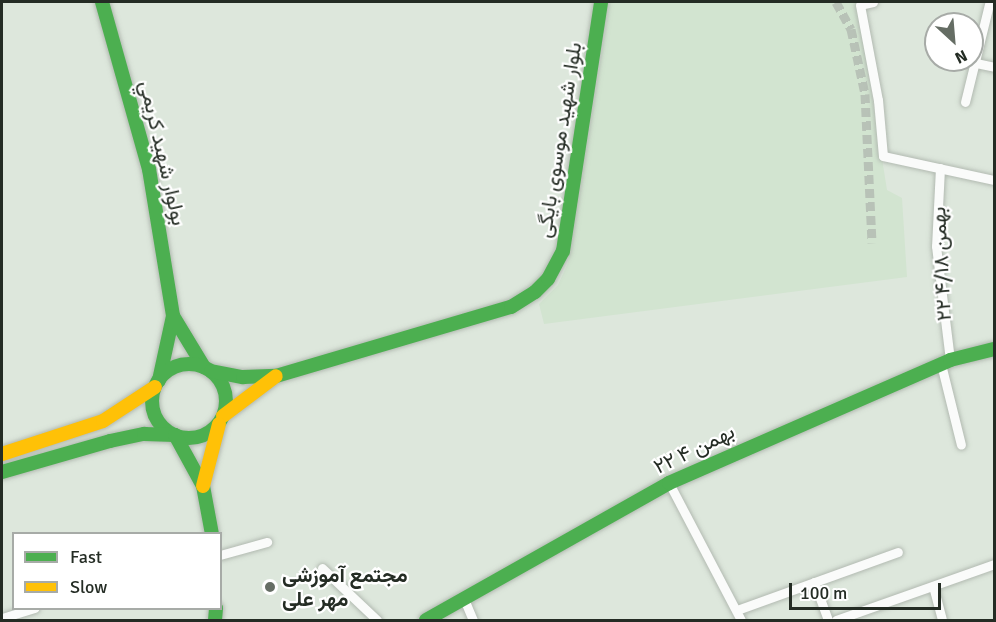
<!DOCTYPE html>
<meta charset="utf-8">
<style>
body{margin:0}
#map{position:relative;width:996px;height:622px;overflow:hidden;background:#dde7dc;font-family:Signika,Vazirmatn,sans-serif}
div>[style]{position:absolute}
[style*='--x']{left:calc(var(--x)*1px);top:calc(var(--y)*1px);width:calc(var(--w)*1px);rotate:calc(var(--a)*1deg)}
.built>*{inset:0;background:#d2e4d0}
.street-tunnel>*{height:9px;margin-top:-4.5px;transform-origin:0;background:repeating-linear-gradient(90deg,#b8c2b7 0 9px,transparent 0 13.5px)}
.roads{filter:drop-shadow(0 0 2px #b2bab1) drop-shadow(0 0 2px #b2bab1)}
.street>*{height:9px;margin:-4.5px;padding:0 4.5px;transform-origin:4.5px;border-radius:4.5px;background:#fafbfa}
.fast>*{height:14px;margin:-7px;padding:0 7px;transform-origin:7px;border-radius:7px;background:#4caf50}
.fast>.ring{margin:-7px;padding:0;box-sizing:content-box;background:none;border:14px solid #4caf50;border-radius:50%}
.slow>*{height:14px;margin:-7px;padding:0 7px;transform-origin:7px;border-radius:7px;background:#ffc107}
.dots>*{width:16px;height:16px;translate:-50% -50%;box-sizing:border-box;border:3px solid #fff;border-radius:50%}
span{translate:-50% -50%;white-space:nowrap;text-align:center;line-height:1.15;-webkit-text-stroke:4.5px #fff;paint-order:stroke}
.street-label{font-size:21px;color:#242c24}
.poi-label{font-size:21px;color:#242c24;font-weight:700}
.left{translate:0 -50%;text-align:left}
.frame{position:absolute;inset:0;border:3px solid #242c24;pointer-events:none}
.legend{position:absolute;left:12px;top:532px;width:210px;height:78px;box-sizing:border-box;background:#fff;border:2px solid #a7aba7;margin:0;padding:8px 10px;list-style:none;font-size:18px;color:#242c24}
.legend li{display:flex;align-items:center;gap:12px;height:30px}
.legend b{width:30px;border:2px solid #a7aba7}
.north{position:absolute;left:924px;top:12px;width:60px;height:60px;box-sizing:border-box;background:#fff;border:2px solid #a7aba7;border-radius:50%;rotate:154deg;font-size:16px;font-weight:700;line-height:24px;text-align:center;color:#242c24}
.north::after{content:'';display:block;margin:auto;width:21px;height:27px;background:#656d64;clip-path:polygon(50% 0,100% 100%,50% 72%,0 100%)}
.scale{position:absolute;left:789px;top:583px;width:152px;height:27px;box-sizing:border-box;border:3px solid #242c24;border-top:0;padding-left:8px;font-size:18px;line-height:21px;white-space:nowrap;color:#242c24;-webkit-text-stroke:4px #fff;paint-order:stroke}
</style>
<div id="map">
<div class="built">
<div style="clip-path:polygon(610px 2px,857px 2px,887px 190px,902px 198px,907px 277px,544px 324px,539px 304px,558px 285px,568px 263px)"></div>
</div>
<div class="street-tunnel">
<div style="--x:836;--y:2;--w:31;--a:61"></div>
<div style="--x:851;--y:29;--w:66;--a:77.8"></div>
<div style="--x:865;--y:94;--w:149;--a:87.3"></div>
</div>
<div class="roads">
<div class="street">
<div style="--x:873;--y:2;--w:13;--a:167"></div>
<div style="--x:860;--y:5;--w:97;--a:79.3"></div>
<div style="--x:878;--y:100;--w:56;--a:84.9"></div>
<div style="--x:883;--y:156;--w:114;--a:12.2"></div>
<div style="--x:962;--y:60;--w:33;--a:12"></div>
<div style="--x:965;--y:102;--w:101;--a:-76.2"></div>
<div style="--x:940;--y:168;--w:78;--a:92.9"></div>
<div style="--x:936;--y:246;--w:115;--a:83"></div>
<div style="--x:941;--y:364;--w:83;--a:76.1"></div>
<div style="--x:669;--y:483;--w:155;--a:62.3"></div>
<div style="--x:220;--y:555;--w:49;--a:-15.5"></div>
<div style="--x:322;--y:568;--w:76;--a:43.4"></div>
<div style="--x:814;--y:582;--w:40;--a:69.8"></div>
<div style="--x:933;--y:586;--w:35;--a:75"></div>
<div style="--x:464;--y:599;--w:23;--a:67"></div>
<div style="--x:737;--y:610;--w:171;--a:-19.8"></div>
<div style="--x:2;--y:618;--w:34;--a:-17"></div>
<div style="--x:836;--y:620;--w:168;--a:-19.5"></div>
</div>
<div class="fast">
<div style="--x:102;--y:2;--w:173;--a:74.3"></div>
<div style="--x:149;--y:169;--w:149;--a:80.7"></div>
<div style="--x:173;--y:316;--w:66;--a:102.3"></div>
<div style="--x:173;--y:316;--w:60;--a:58.7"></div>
<div class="ring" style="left:152px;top:364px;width:60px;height:60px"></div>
<div style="--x:211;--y:371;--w:33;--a:11"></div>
<div style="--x:243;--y:377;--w:33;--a:-2"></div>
<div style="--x:276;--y:376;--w:245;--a:-16.4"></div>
<div style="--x:511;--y:307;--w:28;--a:-32"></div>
<div style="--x:535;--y:292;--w:18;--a:-45"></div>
<div style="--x:548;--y:279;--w:32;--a:-62"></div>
<div style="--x:563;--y:251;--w:252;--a:-81.3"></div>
<div style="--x:2;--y:472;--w:112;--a:-16"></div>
<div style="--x:110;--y:441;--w:35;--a:-12"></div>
<div style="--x:144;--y:434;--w:31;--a:2"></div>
<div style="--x:175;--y:435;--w:58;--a:61.2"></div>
<div style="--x:203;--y:486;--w:49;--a:79.4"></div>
<div style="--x:215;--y:620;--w:12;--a:-85"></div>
<div style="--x:426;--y:620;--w:279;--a:-29.4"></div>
<div style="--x:669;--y:483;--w:307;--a:-23.6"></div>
<div style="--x:950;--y:360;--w:45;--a:-14"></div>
</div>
<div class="slow">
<div style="--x:223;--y:416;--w:66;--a:-37"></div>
<div style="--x:2;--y:454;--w:106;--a:-18.1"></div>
<div style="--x:103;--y:421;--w:62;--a:-33.2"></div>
<div style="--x:203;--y:486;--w:64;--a:-75.5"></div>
</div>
</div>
<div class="dots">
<div style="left:270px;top:587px;background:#656d64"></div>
</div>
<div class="street-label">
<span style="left:559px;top:140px;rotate:-81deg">بلوار شهید موسوی بایگی</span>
<span style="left:163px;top:153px;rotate:77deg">بولوار شهيد كريمي</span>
<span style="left:941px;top:264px;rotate:-93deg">۲۲ بهمن ۴/۱۸</span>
<span style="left:694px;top:449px;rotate:-26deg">۲۲ بهمن ۴</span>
</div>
<div class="poi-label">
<span class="left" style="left:282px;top:587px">مجتمع آموزشی<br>مهر علی</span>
</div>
<div class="frame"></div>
<ul class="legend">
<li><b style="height:8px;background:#4caf50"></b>Fast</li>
<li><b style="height:8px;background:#ffc107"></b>Slow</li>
</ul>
<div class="north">N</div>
<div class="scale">100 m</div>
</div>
